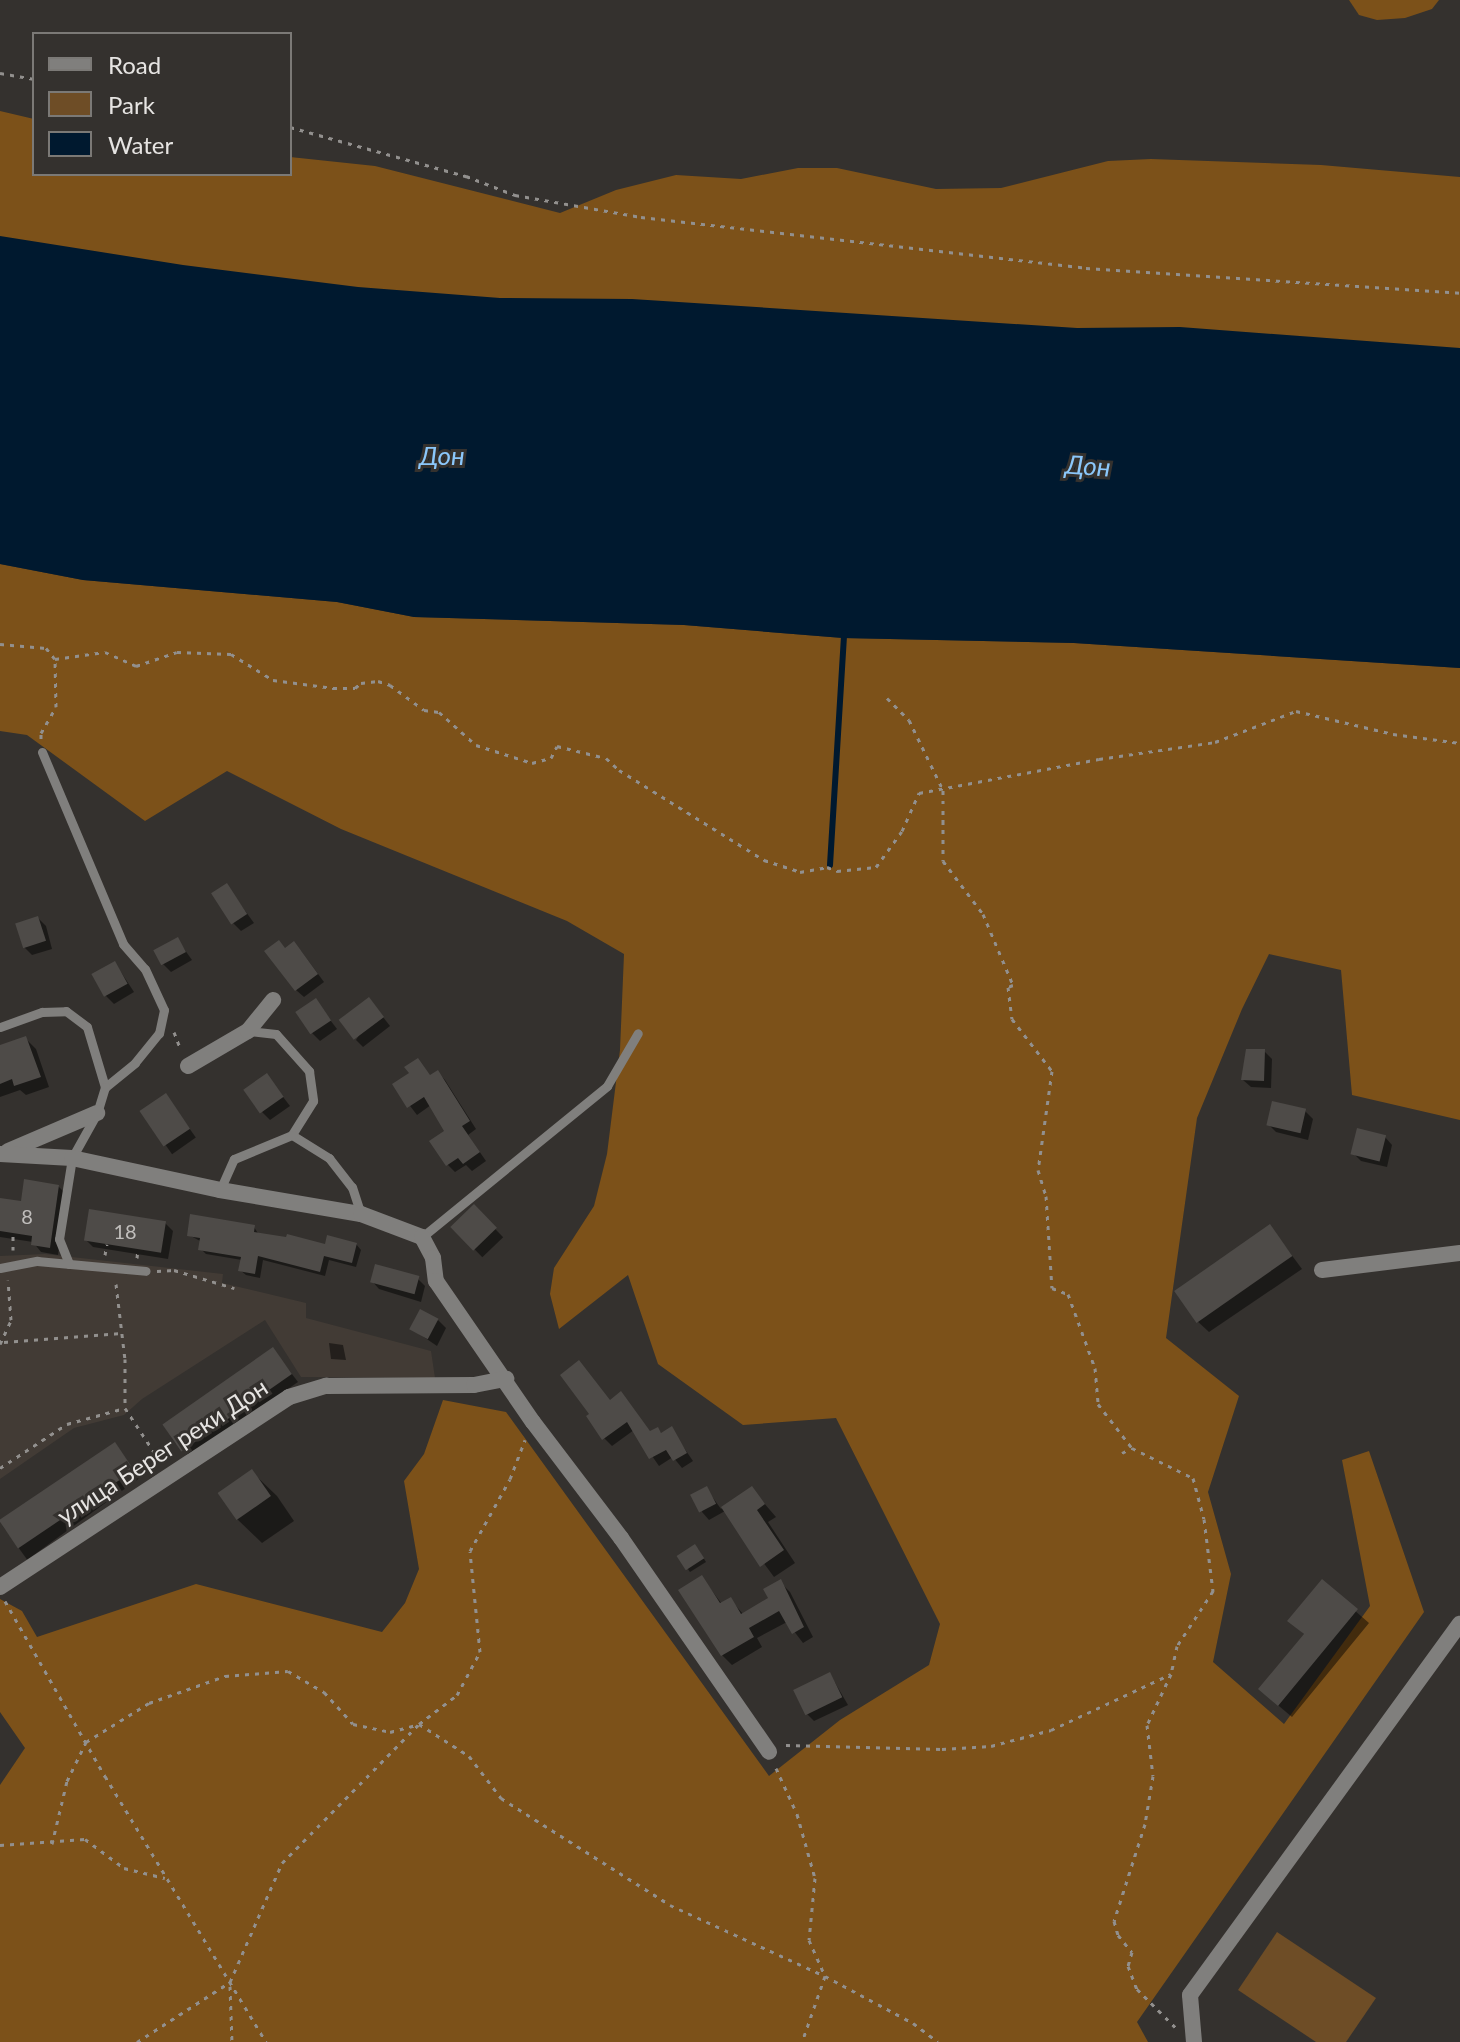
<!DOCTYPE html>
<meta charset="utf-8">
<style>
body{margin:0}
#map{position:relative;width:1460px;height:2042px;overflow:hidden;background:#34312e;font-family:Lato,sans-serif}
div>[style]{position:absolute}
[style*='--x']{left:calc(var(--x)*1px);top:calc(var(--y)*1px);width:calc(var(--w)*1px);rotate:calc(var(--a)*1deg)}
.built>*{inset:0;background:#423b35}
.green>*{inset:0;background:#6e4d26}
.forest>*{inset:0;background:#7c5119}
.water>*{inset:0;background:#00192f}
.shadow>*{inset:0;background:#0007;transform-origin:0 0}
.stream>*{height:6px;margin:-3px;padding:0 3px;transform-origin:3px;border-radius:3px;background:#00192f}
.building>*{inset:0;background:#4e4b48;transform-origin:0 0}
.path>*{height:3px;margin-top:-1.5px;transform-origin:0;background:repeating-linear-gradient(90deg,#92908e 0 4px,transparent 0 10px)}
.service>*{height:9px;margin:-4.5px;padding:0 4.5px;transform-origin:4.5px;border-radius:4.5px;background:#807f7d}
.minor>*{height:16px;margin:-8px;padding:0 8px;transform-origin:8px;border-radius:8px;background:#807f7d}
span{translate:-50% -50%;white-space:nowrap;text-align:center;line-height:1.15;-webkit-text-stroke:6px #34312e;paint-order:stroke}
.number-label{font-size:20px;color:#c0bebc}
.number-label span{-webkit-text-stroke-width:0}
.street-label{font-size:24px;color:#e6e4e2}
.water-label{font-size:26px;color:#8bc7fa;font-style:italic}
.legend{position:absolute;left:32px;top:32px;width:260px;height:144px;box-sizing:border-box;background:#34312e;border:2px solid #7b7976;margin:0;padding:10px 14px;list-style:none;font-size:24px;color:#e6e4e2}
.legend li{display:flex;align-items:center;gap:16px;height:40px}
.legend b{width:40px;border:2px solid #7b7976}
</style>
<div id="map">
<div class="built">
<div style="clip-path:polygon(45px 1254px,223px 1274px,222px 1283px,306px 1303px,306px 1318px,431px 1351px,435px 1378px,301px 1377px,265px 1320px,142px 1399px,124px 1415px,74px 1428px,0 1479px,0 1256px)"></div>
</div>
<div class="green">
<div style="clip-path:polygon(1277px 1932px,1376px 1998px,1346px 2042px,1316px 2042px,1238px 1990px)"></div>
</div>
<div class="forest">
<div style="clip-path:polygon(1349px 0,1439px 0,1432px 9px,1405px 18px,1377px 20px,1359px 15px)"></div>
<div style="clip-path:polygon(0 111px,34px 119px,34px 174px,290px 174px,290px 157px,375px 166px,560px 213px,616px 190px,676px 175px,741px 179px,798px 168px,837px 168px,936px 189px,1001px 188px,1108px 161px,1151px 159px,1321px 165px,1460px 177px,1460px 353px,619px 313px,143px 270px,0 245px)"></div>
<div style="clip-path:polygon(0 564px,83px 580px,337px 602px,414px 617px,684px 625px,843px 638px,1074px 643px,1460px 668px,1460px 1120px,1352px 1095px,1341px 970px,1269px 954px,1242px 1009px,1197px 1118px,1166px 1338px,1239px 1396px,1208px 1492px,1231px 1574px,1213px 1662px,1284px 1724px,1370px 1606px,1342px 1460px,1369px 1451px,1424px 1612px,1137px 2022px,1148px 2042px,0 2042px,0 1785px,25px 1748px,0 1712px,0 1599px,22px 1611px,37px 1637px,196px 1584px,382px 1632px,405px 1603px,419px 1569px,404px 1481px,424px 1454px,443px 1400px,506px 1412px,769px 1776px,840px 1720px,929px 1665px,940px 1624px,836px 1418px,743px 1425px,658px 1364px,628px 1275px,559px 1329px,550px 1294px,554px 1268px,594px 1206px,607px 1154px,620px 1050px,624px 954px,567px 921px,341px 829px,227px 771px,145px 821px,27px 735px,0 731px)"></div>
</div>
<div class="water">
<div style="clip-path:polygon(0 236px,183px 265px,358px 287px,500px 298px,632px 299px,1077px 328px,1180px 327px,1460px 348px,1460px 668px,1074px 643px,843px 638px,684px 625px,414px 617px,337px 602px,83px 580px,0 564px)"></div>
</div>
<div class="shadow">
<div style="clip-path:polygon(227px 886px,254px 923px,241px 931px,233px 923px)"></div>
<div style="clip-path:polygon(38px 918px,46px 926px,52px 949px,32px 955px,24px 947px)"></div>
<div style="clip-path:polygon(177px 939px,192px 960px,171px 972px,163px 964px)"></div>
<div style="clip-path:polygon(286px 950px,301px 951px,324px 982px,304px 997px,296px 990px)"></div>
<div style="clip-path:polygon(115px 963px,134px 992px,114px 1004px,106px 996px)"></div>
<div style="clip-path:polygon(315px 1000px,337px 1029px,320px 1041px,312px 1033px)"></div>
<div style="clip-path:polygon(376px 1008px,390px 1026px,363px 1047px,356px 1040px)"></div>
<div style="clip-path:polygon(25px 1038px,36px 1049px,49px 1087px,26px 1095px,20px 1090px,0 1097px,0 1048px)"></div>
<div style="clip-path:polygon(1264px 1051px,1272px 1059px,1271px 1088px,1251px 1087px,1243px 1080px)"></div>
<div style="clip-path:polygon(418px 1060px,431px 1077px,438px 1072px,445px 1080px,476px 1129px,468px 1135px,486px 1161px,472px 1171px,466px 1165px,455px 1172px,448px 1165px,446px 1132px,431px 1105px,417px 1115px,394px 1085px,411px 1074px)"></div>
<div style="clip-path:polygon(267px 1076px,290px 1106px,270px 1120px,262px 1112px)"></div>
<div style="left:166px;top:1095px;width:52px;height:29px;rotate:55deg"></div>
<div style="clip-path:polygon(1305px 1111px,1313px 1119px,1308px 1140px,1276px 1132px,1268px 1124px)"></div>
<div style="clip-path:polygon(1385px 1137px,1392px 1145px,1387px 1167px,1361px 1161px,1353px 1153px)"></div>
<div style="clip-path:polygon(58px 1186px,66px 1194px,58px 1255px,41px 1252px,33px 1242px,0 1237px,0 1200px,23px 1203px)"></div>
<div style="left:474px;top:1207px;width:42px;height:29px;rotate:46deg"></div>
<div style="clip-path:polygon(165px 1223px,173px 1231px,168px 1259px,93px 1247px,86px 1240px)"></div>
<div style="clip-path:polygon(1270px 1226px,1302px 1269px,1209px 1332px,1196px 1320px)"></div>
<div style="clip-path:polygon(254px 1227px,259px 1235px,326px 1247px,356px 1244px,361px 1250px,356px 1267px,329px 1260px,325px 1276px,263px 1260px,260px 1278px,246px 1275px,240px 1270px,242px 1260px,206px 1254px,201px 1249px,202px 1242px,189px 1235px)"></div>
<div style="clip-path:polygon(417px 1278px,425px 1286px,421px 1302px,379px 1289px,372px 1281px)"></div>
<div style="clip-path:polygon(438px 1320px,446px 1328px,437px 1346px,412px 1329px)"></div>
<div style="clip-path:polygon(329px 1343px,343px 1345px,346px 1360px,331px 1359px)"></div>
<div style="clip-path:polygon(273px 1349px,298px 1382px,190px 1456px,182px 1448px)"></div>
<div style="clip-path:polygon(621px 1394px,651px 1433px,657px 1429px,662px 1434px,671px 1429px,693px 1461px,682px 1468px,673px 1457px,659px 1466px,634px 1430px,612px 1446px,604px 1438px,610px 1402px)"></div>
<div style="left:115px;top:1444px;width:42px;height:139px;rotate:54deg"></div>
<div style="clip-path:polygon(252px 1472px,277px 1496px,294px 1521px,262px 1543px,237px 1519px)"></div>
<div style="clip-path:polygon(706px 1488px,721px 1509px,752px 1489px,776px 1517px,768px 1522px,795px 1563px,774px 1577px,725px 1511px,709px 1520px,702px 1512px)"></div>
<div style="clip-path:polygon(698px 1549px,706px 1562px,690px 1572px,679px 1557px)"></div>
<div style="clip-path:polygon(702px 1578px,722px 1604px,730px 1599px,743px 1614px,771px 1599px,780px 1582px,790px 1592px,813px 1637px,803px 1643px,787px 1622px,757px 1638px,762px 1647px,732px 1665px,722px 1655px)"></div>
<div style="clip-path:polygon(1322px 1582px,1369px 1623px,1292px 1717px,1273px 1701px,1305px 1635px,1290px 1621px)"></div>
<div style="clip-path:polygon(830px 1674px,848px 1705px,814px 1721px,806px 1713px)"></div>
</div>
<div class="stream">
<div style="--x:830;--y:865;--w:232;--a:-86.5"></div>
</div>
<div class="building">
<div style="left:227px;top:883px;width:37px;height:19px;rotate:57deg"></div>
<div style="left:38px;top:916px;width:26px;height:24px;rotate:72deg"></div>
<div style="left:178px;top:937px;width:17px;height:28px;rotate:62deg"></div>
<div style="clip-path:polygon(279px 940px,285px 948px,294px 941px,318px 974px,295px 991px,264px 951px)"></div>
<div style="left:115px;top:961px;width:26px;height:27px;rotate:61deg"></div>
<div style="left:369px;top:997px;width:25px;height:38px;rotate:53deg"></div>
<div style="left:316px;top:998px;width:27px;height:25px;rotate:56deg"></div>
<div style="clip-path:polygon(26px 1036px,41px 1077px,14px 1086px,12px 1079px,0 1084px,0 1045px)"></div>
<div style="clip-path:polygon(1246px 1049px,1265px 1049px,1264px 1081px,1241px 1080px)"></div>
<div style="clip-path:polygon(418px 1058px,430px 1075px,438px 1070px,470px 1121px,462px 1126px,480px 1152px,463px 1164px,458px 1158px,446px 1166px,429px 1141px,444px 1131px,424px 1097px,407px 1108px,392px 1084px,409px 1073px,404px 1067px)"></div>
<div style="left:267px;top:1073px;width:29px;height:29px;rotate:55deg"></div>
<div style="left:166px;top:1093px;width:43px;height:32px;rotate:56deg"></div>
<div style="left:1272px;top:1101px;width:35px;height:25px;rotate:13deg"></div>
<div style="left:1357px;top:1128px;width:30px;height:27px;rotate:14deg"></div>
<div style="clip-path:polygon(24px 1179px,59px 1185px,50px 1248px,31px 1245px,32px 1236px,0 1231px,0 1198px,21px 1201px)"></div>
<div style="left:474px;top:1204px;width:33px;height:33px;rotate:46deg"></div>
<div style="left:89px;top:1209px;width:78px;height:32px;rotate:9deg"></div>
<div style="clip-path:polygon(190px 1214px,255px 1225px,254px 1232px,286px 1237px,287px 1234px,325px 1244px,327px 1235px,357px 1243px,352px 1263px,324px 1256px,320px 1272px,258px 1256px,255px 1274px,238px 1271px,241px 1257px,198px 1250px,200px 1238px,187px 1236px)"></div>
<div style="left:1270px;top:1224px;width:39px;height:117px;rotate:55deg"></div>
<div style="left:375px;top:1264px;width:46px;height:19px;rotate:15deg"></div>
<div style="left:420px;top:1309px;width:21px;height:23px;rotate:28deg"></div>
<div style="left:273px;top:1347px;width:33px;height:135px;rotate:55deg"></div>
<div style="clip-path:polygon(579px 1360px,610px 1400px,621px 1391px,650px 1431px,658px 1427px,661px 1433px,672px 1426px,687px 1453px,673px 1461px,666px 1450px,649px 1459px,627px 1422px,602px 1440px,586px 1416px,589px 1414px,560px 1375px)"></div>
<div style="left:115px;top:1442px;width:34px;height:140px;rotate:56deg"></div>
<div style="left:252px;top:1469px;width:33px;height:42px;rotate:55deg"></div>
<div style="left:707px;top:1486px;width:20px;height:19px;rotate:63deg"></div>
<div style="clip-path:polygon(752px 1486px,765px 1504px,757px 1510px,784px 1550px,760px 1567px,721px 1507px)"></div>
<div style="left:695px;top:1544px;width:17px;height:22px;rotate:57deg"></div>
<div style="clip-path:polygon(702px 1575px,720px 1603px,731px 1597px,741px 1614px,768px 1598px,763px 1589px,781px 1579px,804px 1627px,792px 1634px,779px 1611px,749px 1628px,754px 1637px,721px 1656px,678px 1590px)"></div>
<div style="clip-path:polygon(1322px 1579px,1358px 1609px,1278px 1706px,1258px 1689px,1304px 1634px,1287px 1621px)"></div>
<div style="left:830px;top:1672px;width:28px;height:41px;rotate:64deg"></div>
</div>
<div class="path">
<div style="--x:0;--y:73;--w:35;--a:10"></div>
<div style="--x:290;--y:127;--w:183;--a:15.6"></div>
<div style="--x:466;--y:176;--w:53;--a:21.2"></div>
<div style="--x:515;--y:195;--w:128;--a:9.9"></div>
<div style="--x:641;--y:217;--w:448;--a:6.5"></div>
<div style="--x:1086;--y:268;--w:375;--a:3.8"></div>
<div style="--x:0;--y:644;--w:46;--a:5"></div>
<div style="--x:46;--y:648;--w:14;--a:51"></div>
<div style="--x:55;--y:659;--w:50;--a:-8"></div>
<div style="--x:105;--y:652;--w:34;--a:24"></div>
<div style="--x:136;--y:666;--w:43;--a:-18.9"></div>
<div style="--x:177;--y:652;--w:54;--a:2.1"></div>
<div style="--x:231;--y:654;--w:49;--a:31.8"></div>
<div style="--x:273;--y:680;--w:61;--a:7.6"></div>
<div style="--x:333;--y:688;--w:22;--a:0"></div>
<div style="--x:355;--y:688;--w:8;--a:-40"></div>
<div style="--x:361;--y:683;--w:17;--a:-7"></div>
<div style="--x:378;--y:681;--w:13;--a:18"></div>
<div style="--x:390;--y:685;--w:42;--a:36.3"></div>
<div style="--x:424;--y:710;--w:15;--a:8"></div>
<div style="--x:439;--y:712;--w:50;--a:41.7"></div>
<div style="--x:476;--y:745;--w:59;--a:17.8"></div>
<div style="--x:532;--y:763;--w:20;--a:-15"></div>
<div style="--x:551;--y:758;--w:13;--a:-63"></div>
<div style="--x:557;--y:746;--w:50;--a:13.8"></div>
<div style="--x:606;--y:758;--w:18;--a:43"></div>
<div style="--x:619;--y:770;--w:171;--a:31.8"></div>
<div style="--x:764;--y:860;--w:38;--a:18"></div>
<div style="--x:800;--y:872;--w:27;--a:-10"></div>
<div style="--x:827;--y:867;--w:11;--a:22"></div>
<div style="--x:837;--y:871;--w:39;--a:-6"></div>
<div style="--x:876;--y:867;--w:44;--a:-54.2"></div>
<div style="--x:902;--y:831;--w:42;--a:-65.9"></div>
<div style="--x:919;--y:793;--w:183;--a:-10.7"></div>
<div style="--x:1099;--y:759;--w:117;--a:-8.3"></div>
<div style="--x:1215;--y:742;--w:87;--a:-20.9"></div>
<div style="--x:1296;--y:711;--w:100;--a:13.3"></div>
<div style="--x:1393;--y:734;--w:68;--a:7.7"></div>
<div style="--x:887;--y:698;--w:31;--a:45"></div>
<div style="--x:909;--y:720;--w:78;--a:64.1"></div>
<div style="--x:943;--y:790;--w:71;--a:90"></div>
<div style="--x:943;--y:861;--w:66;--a:53"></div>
<div style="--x:983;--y:914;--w:77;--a:67.1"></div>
<div style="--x:1013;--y:985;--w:5;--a:158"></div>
<div style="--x:1008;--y:987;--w:32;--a:83"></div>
<div style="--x:1012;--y:1019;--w:66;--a:52.4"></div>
<div style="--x:1052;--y:1071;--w:100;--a:98"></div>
<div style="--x:1038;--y:1170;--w:27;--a:73"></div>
<div style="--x:1046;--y:1196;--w:92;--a:86.3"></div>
<div style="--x:1052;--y:1288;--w:17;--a:21"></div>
<div style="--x:1068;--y:1294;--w:79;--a:70"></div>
<div style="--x:1095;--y:1368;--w:36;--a:85"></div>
<div style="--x:1098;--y:1404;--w:56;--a:52.3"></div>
<div style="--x:1132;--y:1448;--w:68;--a:26.2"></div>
<div style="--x:1193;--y:1478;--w:42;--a:75"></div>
<div style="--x:1204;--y:1519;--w:73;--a:82.9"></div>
<div style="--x:1213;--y:1591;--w:66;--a:123.2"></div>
<div style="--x:1177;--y:1646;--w:29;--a:102"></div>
<div style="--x:41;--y:739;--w:6;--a:-90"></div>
<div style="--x:41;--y:733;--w:30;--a:-60"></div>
<div style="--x:56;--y:707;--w:48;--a:-91.2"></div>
<div style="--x:174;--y:1032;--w:19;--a:69"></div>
<div style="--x:13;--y:1250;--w:17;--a:-90"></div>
<div style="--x:105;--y:1255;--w:11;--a:-80"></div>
<div style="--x:137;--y:1258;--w:9;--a:-84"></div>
<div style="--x:157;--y:1271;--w:17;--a:-3"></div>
<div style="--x:174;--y:1270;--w:63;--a:16.7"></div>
<div style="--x:116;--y:1284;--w:76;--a:83.2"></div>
<div style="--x:125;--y:1359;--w:49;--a:90"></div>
<div style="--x:125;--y:1408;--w:64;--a:56.6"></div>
<div style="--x:4;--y:1342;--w:118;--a:-4.4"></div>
<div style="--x:0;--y:1344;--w:26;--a:-65"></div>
<div style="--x:11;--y:1320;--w:40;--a:-94.3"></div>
<div style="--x:1122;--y:1453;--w:11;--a:-27"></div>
<div style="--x:0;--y:1468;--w:80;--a:-33.3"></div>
<div style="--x:67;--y:1424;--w:60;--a:-15.4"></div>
<div style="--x:5;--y:1601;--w:202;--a:60.3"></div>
<div style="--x:105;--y:1776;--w:311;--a:58.8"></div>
<div style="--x:786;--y:1745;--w:156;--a:1.5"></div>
<div style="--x:942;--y:1749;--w:49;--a:-3.5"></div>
<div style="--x:991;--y:1746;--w:62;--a:-14.9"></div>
<div style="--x:1051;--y:1730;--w:132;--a:-25"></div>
<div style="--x:1171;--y:1674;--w:56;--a:115.2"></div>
<div style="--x:1147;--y:1725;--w:51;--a:83.3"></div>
<div style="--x:1153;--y:1776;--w:49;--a:99.5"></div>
<div style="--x:1145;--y:1824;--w:102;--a:107.7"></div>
<div style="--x:1114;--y:1921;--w:15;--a:74"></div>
<div style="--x:1118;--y:1935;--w:22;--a:51"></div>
<div style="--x:1132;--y:1952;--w:15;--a:106"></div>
<div style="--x:1128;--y:1966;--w:25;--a:69"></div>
<div style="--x:1137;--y:1989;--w:54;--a:45"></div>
<div style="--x:776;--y:1768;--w:51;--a:65.5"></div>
<div style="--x:797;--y:1814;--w:66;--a:74.3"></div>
<div style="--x:815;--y:1878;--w:62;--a:95.5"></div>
<div style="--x:809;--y:1940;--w:39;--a:66"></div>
<div style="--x:825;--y:1976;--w:70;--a:109.2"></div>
<div style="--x:52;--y:1844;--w:65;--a:-76.6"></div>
<div style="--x:67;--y:1781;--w:43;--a:-64"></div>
<div style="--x:86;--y:1742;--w:74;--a:-31.8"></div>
<div style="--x:149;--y:1703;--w:81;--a:-19.6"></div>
<div style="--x:225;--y:1676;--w:63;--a:-4.5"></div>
<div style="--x:288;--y:1671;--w:42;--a:30.3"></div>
<div style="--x:324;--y:1692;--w:43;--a:47.8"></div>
<div style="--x:353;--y:1724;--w:38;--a:12"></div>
<div style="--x:390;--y:1732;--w:30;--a:-15"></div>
<div style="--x:419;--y:1724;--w:59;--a:32.6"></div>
<div style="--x:469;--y:1756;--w:53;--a:52.7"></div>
<div style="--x:501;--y:1798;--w:200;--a:32.3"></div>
<div style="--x:670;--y:1905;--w:170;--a:24.6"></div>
<div style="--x:825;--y:1976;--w:100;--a:28.1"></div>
<div style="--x:913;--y:2023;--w:31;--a:37"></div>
<div style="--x:0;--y:1845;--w:85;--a:-4"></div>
<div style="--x:85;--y:1839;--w:49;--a:36.6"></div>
<div style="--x:124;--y:1868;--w:42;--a:13.7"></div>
<div style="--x:230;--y:1986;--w:56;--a:88"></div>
<div style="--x:137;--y:2042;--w:111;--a:-32.8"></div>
<div style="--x:230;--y:1982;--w:130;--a:-66.4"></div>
<div style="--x:282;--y:1863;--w:195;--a:-45.4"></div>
<div style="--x:419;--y:1724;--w:48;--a:-37.3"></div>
<div style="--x:457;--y:1695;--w:49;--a:-61.9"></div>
<div style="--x:480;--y:1652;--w:101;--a:-95.7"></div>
<div style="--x:470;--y:1551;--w:82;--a:-60.9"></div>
<div style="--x:510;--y:1479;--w:42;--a:-69"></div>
</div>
<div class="service">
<div style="--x:42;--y:752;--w:208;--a:67.1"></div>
<div style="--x:123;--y:944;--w:33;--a:49"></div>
<div style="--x:145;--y:969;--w:45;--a:65.1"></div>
<div style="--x:164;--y:1010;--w:24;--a:102"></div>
<div style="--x:159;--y:1033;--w:38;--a:129"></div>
<div style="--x:135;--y:1063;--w:38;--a:141"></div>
<div style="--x:0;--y:1027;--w:45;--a:-19.7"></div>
<div style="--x:42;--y:1012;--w:24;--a:-2"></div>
<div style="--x:66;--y:1011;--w:26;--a:37"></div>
<div style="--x:87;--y:1027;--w:63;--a:73.3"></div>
<div style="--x:105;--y:1087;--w:27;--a:107"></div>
<div style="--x:97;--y:1113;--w:51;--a:119.1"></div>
<div style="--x:72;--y:1158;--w:82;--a:99.1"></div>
<div style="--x:59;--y:1239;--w:27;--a:68"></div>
<div style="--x:248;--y:1031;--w:28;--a:6"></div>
<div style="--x:276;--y:1034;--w:50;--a:48.3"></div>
<div style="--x:309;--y:1071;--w:30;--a:82"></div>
<div style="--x:313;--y:1101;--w:40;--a:122"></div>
<div style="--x:292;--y:1135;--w:44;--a:31.9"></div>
<div style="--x:329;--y:1158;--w:37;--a:52"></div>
<div style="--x:352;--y:1187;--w:28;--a:72"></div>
<div style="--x:220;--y:1190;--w:34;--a:-66"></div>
<div style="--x:234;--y:1159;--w:63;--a:-22.5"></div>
<div style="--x:422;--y:1237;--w:239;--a:-39.2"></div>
<div style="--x:607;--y:1086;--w:61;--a:-59.7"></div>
<div style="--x:0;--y:1268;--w:38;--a:-11"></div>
<div style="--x:37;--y:1261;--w:109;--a:5.2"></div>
</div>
<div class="minor">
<div style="--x:188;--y:1066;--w:69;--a:-30.3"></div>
<div style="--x:248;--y:1031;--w:40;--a:-51"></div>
<div style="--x:8;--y:1151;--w:97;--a:-23.1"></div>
<div style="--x:0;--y:1154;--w:72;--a:3.2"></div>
<div style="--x:72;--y:1158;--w:151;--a:12.2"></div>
<div style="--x:220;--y:1190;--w:143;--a:9.7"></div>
<div style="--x:361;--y:1214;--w:65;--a:20.7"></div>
<div style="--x:422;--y:1237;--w:24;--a:62"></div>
<div style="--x:433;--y:1258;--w:23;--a:83"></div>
<div style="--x:436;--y:1281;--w:171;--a:55.5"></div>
<div style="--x:533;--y:1422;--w:146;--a:52.8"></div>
<div style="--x:621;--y:1538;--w:260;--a:55.3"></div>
<div style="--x:1322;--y:1270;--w:139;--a:-7"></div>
<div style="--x:0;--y:1587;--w:346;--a:-33.3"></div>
<div style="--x:289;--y:1397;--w:39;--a:-17"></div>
<div style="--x:326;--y:1386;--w:148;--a:-0.4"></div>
<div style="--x:474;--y:1385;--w:33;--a:-11"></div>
<div style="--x:1194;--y:2042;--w:47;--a:-94.9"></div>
<div style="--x:1190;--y:1995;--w:459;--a:-54"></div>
</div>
<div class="number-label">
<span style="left:27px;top:1216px">8</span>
<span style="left:125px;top:1231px">18</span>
</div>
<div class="street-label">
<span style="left:162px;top:1451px;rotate:-33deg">улица Берег реки Дон</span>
</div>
<div class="water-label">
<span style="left:442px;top:456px">Дон</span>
<span style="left:1088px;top:466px;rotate:4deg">Дон</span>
</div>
<ul class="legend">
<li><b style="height:10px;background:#807f7d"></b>Road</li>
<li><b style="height:22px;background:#6e4d26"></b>Park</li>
<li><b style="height:22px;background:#00192f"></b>Water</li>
</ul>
</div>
